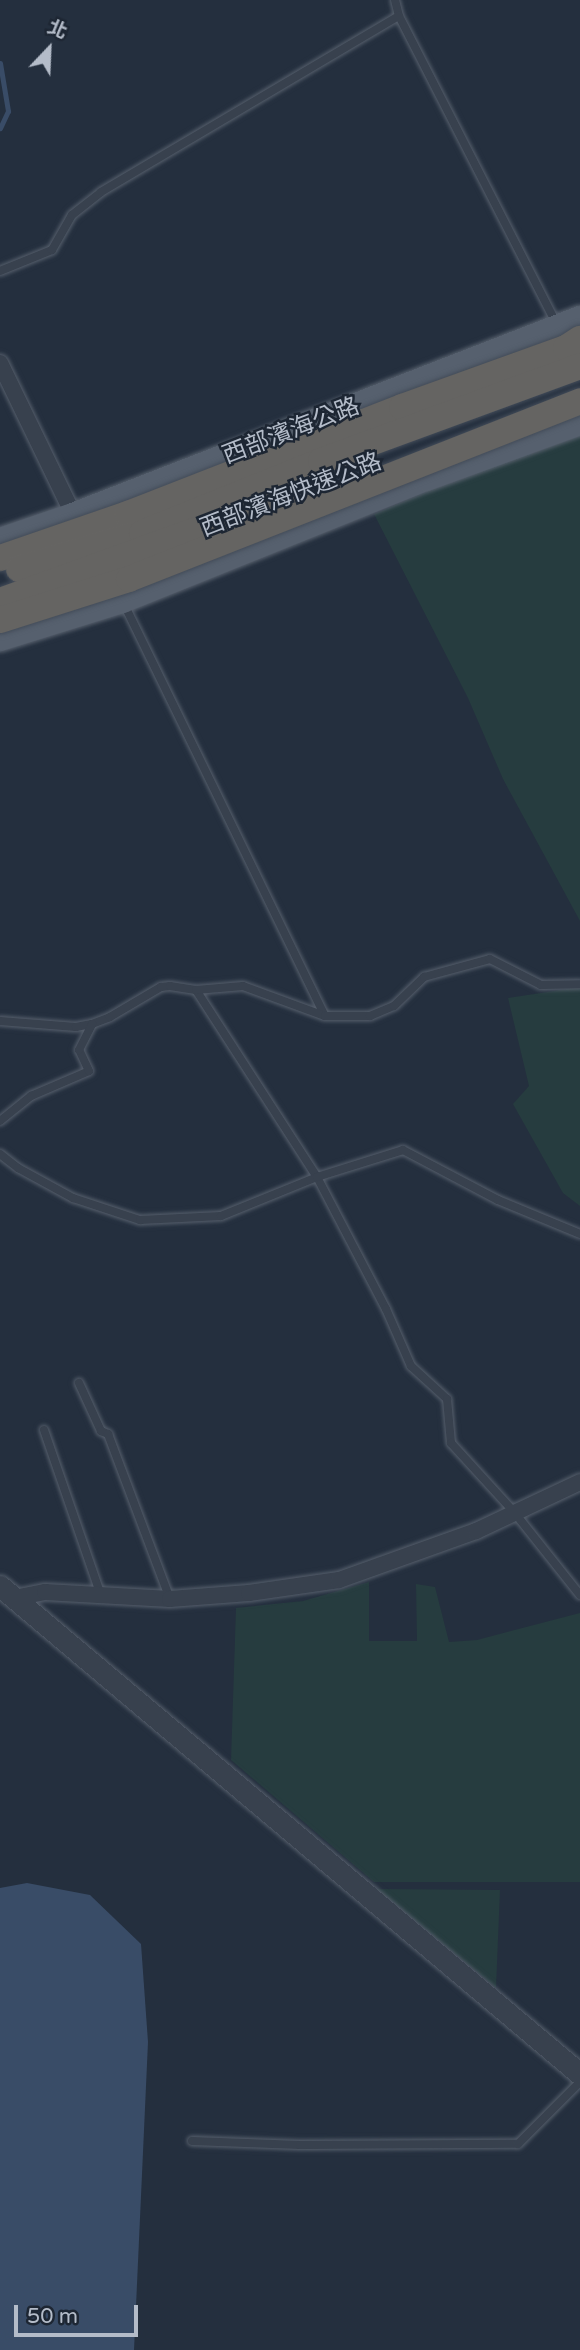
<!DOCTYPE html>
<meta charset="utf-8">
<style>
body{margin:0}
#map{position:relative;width:580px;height:2350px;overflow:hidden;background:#242f3e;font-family:"Varela Round","Noto Sans TC",sans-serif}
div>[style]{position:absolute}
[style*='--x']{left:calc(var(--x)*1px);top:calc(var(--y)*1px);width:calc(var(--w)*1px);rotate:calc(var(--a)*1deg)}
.green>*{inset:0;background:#263c3f}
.water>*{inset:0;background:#394c67}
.stream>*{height:5px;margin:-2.5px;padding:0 2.5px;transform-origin:2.5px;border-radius:2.5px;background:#394c67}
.roads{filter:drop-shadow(0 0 2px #565f6c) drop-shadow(0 0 2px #565f6c)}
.service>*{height:8px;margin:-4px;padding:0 4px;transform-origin:4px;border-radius:4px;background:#38414e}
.minor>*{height:16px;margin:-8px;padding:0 8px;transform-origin:8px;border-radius:8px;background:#38414e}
.tertiary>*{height:21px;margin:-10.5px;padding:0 10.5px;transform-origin:10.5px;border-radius:10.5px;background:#38414e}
.primary>*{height:26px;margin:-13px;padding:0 13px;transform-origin:13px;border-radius:13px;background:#56606e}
.bridges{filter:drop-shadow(0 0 2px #434c59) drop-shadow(0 0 2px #434c59)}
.trunk-bridge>*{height:26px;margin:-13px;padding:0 13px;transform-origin:13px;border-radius:13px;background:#656462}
span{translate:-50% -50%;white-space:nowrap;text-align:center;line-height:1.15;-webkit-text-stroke:5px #1d2633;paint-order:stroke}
.street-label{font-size:24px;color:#b4bcc9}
.north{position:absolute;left:14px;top:14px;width:70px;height:70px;-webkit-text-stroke:5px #1d2633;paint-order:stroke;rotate:23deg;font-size:19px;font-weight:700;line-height:28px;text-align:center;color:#b4bcc9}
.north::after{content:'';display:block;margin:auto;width:24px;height:32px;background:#b4bcc9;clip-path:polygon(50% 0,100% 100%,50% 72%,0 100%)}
.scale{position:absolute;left:14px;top:2305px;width:124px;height:32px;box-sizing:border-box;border:4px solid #b4bcc9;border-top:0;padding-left:9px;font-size:21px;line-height:24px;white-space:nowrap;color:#b4bcc9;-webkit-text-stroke:5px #1d2633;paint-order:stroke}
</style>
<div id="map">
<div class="green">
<div style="clip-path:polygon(579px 427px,580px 428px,580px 921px,503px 779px,468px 698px,374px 514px)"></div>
<div style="clip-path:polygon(580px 987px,580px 1206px,563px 1193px,513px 1104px,529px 1086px,508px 998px)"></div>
<div style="clip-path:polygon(369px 1582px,369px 1641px,417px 1641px,416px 1584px,435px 1587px,449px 1642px,477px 1640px,580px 1613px,580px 1882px,374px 1882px,231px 1760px,236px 1608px,303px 1601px)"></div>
<div style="clip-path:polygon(377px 1889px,500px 1890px,496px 1988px)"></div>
</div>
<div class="water">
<div style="clip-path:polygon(27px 1883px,90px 1895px,141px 1944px,148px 2042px,134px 2350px,0 2350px,0 1888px)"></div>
</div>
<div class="stream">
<div style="--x:0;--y:63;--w:49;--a:80.5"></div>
<div style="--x:8;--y:111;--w:19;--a:115"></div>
</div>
<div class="roads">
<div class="service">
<div style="--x:395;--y:0;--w:16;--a:76"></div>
<div style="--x:399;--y:16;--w:347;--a:62.9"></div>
<div style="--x:0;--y:271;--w:56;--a:-22"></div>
<div style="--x:52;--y:250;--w:40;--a:-60.3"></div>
<div style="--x:72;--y:215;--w:37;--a:-38"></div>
<div style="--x:101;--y:192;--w:346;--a:-30.6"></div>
<div style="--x:124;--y:604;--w:458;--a:64"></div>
<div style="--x:196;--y:990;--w:223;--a:57.1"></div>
<div style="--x:317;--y:1177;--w:149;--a:62.4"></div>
<div style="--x:386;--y:1309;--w:62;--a:66.3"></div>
<div style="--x:411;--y:1366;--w:49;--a:42.5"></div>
<div style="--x:447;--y:1399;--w:44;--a:84.8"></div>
<div style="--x:451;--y:1443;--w:93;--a:47.6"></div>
<div style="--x:514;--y:1512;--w:106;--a:51.5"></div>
<div style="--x:0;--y:1021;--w:76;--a:4.5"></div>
<div style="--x:76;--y:1027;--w:16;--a:-11"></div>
<div style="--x:92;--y:1024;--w:19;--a:-21"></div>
<div style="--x:110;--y:1017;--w:59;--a:-30.5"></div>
<div style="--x:161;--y:987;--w:9;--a:-6"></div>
<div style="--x:170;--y:986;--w:26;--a:9"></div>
<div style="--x:196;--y:990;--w:47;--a:-4.9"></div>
<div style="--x:243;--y:986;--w:87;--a:20.1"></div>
<div style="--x:325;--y:1016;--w:45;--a:0"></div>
<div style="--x:370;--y:1016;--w:26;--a:-23"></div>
<div style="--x:394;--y:1006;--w:42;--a:-44"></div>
<div style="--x:424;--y:977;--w:68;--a:-15.3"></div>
<div style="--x:490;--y:959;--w:57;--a:27"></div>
<div style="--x:541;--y:985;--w:39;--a:-1"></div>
<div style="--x:0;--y:1121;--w:40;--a:-39"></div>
<div style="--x:31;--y:1096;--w:63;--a:-23.3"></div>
<div style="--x:89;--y:1071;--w:23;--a:-115"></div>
<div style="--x:79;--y:1050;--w:29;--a:-63"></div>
<div style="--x:0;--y:1154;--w:23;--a:38"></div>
<div style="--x:18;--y:1168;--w:63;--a:28.6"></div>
<div style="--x:73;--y:1198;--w:71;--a:18.2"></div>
<div style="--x:140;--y:1220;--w:81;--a:-2.8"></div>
<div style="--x:221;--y:1216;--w:104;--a:-22.1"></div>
<div style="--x:317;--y:1177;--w:90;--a:-17.4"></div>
<div style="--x:403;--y:1150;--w:107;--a:27.8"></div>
<div style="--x:498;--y:1200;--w:89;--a:22.5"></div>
<div style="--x:79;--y:1383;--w:53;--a:65.4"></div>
<div style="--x:101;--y:1431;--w:8;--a:23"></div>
<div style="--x:108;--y:1434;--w:176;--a:69.4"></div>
<div style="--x:44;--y:1430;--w:176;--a:71"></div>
<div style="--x:192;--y:2141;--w:108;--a:2.1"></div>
<div style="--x:300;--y:2145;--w:218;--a:-0.3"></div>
<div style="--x:518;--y:2144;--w:88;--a:-45"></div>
</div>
<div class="minor">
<div style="--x:0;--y:363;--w:177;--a:64.2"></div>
<div style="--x:14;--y:1598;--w:32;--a:-11"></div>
<div style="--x:45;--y:1592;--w:125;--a:3.2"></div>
<div style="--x:170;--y:1599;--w:79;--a:-4.3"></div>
<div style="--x:249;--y:1593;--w:91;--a:-8.2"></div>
<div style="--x:339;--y:1580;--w:145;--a:-19.7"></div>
<div style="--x:476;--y:1531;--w:115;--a:-25.2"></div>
</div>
<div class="tertiary">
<div style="--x:0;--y:1586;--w:758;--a:40.08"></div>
</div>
<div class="primary">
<div style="--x:0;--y:541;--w:77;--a:-18.9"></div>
<div style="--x:73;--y:516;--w:544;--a:-21.23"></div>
<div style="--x:0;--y:638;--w:128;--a:-17.3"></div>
<div style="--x:122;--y:600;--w:328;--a:-21.9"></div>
<div style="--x:426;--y:478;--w:164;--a:-20"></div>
</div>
</div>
<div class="bridges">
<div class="trunk-bridge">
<div style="--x:0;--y:558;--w:135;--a:-19"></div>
<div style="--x:128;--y:514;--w:294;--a:-21.3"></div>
<div style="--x:402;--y:407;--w:174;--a:-19.8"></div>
<div style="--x:566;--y:348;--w:17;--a:-33"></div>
<div style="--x:19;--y:569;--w:128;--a:-16.3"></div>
<div style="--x:142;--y:533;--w:193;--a:-21.9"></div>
<div style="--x:321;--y:461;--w:276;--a:-20.1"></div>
<div style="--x:0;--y:601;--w:303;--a:-19.9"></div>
<div style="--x:0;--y:620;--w:135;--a:-17.6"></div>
<div style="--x:129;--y:579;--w:485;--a:-21.5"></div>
</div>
</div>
<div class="street-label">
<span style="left:291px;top:431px;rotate:-21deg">西部濱海公路</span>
<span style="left:291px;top:495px;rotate:-21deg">西部濱海快速公路</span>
</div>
<div class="north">北</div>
<div class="scale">50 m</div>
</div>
